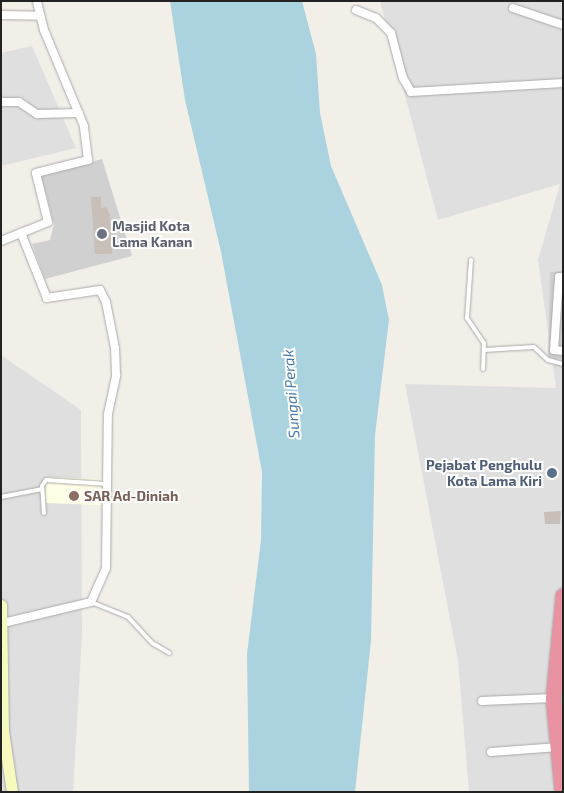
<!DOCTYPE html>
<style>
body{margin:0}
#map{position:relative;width:564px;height:793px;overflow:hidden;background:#f2efe9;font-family:"Exo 2",sans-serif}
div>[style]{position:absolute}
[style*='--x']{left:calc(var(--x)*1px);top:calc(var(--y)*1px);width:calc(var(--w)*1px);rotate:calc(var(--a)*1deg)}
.residential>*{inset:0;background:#e0dfdf}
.education>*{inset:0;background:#ffffe5;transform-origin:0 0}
.religious>*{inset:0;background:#d0d0d0}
.water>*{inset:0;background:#aad3df}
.building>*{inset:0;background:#c7bfb8}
.roads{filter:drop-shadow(0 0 1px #a9a9a9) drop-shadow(0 0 1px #a9a9a9)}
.lane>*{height:4px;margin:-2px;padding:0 2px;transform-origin:2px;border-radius:2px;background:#fff}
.street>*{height:8px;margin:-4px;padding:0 4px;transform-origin:4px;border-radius:4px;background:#fff}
.secondary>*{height:11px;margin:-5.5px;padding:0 5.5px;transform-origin:5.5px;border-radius:5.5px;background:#f7fabf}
.highway>*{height:15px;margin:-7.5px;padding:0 7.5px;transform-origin:7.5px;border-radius:7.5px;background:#e892a2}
.dots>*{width:14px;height:14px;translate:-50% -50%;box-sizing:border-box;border:2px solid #fff;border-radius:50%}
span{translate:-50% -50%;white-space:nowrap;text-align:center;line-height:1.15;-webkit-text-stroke:4px #fff;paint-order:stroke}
.worship-label{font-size:14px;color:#5b616d;font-weight:700}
.left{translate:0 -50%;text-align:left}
.service-label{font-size:14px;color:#4e5e75;font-weight:700}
.right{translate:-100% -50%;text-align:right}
.education-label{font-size:14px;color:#785e54;font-weight:700}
.water-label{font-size:15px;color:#4a7aab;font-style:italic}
.frame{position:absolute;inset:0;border:2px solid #222;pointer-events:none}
</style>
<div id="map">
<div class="residential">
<div style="clip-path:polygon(380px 1px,563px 1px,563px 792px,469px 792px,458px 661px,405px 384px,556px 388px,538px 260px,560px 184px,438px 220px)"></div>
<div style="clip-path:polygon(32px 46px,76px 148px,1px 166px,1px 53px)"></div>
<div style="clip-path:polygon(1px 355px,81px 410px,82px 635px,73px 792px,1px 792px)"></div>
</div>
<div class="education">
<div style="left:103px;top:479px;width:26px;height:57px;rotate:92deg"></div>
</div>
<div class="religious">
<div style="clip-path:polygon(102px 159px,132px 256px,45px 279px,32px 244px,50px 240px,54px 224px,41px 175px)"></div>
<div style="clip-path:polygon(563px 271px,563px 360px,548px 357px,550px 272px)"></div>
</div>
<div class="water">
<div style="clip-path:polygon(170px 1px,302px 1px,316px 54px,320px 113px,331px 166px,382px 285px,389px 320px,375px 435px,371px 641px,355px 792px,249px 792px,247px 654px,261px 540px,262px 472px,221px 252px,185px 100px)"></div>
</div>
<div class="building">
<div style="clip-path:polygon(91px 197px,101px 197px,101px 208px,106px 207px,110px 215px,112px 254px,95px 254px)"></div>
<div style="clip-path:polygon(561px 511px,560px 524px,545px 524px,544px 512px)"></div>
</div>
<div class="roads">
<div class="lane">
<div style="--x:471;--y:260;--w:58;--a:93.9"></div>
<div style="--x:467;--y:318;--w:30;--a:56"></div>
<div style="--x:484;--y:343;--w:26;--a:92"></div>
<div style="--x:484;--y:350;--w:50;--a:-3.4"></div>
<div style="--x:534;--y:347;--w:19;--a:43"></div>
<div style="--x:548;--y:360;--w:16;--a:15"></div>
<div style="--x:1;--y:497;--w:42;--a:-11"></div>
<div style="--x:44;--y:513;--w:27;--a:-94"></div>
<div style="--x:42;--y:486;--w:7;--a:-56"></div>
<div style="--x:46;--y:480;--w:61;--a:3.8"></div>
<div style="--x:91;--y:602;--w:40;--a:22"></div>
<div style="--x:128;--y:617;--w:35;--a:47"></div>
<div style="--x:152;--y:643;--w:20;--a:30"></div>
</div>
<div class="street">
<div style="--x:513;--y:8;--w:53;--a:18.8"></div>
<div style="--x:356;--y:10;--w:22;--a:22"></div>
<div style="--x:376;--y:18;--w:21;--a:45"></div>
<div style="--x:391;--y:33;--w:47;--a:75.1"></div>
<div style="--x:403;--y:78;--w:16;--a:60"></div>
<div style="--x:411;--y:92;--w:152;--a:-3.4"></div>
<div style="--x:1;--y:15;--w:39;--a:1"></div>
<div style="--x:1;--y:102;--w:18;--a:0"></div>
<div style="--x:19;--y:102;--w:22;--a:34"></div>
<div style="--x:37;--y:114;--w:42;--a:-1.4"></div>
<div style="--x:1;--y:241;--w:22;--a:-22"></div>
<div style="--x:563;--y:277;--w:4;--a:180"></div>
<div style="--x:559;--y:277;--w:73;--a:93.9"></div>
<div style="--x:554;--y:350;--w:9;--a:6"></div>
<div style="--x:3;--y:623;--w:90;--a:-13.4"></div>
<div style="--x:91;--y:602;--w:37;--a:-66"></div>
<div style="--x:106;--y:568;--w:154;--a:-89.3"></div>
<div style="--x:108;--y:414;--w:40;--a:-78"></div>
<div style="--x:116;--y:375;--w:27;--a:-92"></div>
<div style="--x:115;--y:348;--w:47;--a:-101.1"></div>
<div style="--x:106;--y:302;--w:13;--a:-117"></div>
<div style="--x:100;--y:290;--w:54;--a:171.4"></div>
<div style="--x:47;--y:298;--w:70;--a:-111.8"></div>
<div style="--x:21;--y:233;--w:29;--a:-22"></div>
<div style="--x:48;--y:222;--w:50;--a:-103.8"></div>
<div style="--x:36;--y:173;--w:54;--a:-14"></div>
<div style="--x:88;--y:160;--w:34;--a:-97"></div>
<div style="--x:84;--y:126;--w:104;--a:-112.6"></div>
<div style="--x:44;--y:30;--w:30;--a:-104"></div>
<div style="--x:482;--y:701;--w:71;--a:-2.4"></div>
<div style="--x:491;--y:752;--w:68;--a:-4.2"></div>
</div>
<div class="secondary">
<div style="--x:1;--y:605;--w:126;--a:89.1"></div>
<div style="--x:3;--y:731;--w:62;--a:81.6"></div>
</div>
<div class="highway">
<div style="--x:562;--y:792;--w:94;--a:-95.5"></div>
<div style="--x:553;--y:698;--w:103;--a:-84.5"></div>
</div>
</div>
<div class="dots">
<div style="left:102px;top:234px;background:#6b7280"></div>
<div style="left:552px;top:473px;background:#5c6f8a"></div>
<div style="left:74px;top:496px;background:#8d6e63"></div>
</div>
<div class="worship-label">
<span class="left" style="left:112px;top:234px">Masjid Kota<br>Lama Kanan</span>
</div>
<div class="service-label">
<span class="right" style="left:542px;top:473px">Pejabat Penghulu<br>Kota Lama Kiri</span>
</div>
<div class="education-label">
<span class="left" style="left:84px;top:496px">SAR Ad-Diniah</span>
</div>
<div class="water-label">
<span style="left:291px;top:394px;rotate:-94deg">Sungai Perak</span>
</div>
<div class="frame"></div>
</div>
